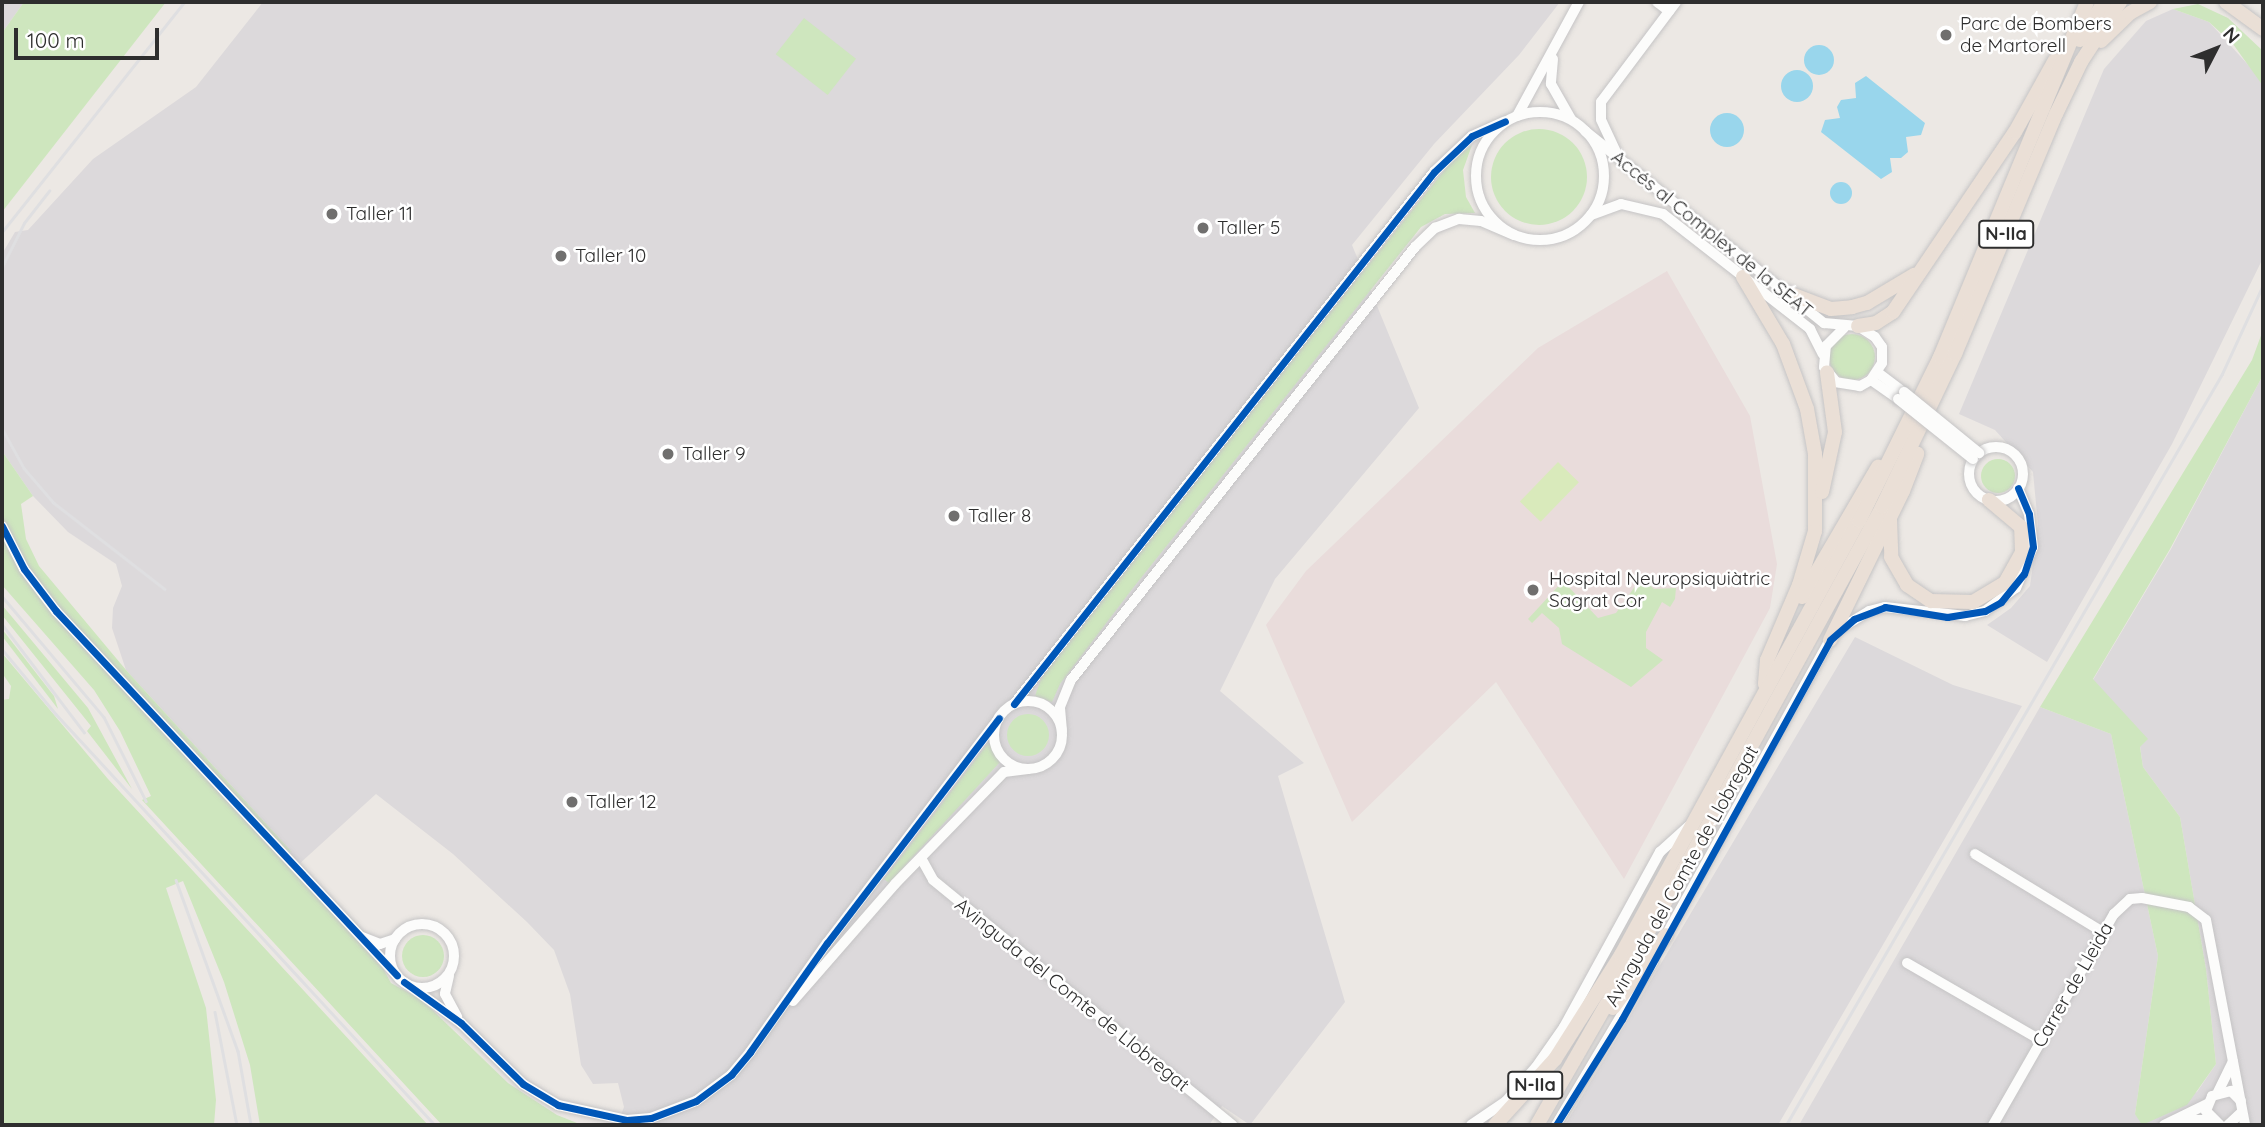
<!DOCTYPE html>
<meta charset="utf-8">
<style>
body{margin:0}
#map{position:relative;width:2265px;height:1127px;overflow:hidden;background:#ece8e4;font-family:Quicksand,sans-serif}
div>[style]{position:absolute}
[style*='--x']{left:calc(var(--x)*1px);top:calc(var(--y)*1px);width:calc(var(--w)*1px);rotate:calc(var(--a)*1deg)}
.industrial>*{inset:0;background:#dcd9db}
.medical>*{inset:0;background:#e9dcdb}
.green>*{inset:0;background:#cee6be;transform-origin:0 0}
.round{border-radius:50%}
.pitch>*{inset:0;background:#d9eabb;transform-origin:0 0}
.water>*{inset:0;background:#99d6ec}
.roads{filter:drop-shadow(0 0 2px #c5c4c5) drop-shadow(0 0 2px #c5c4c5)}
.minor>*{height:10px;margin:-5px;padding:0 5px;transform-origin:5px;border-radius:5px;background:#fcfcfb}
.minor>.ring{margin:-5px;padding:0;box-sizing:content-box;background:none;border:10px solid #fcfcfb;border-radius:50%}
.highway>*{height:14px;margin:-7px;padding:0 7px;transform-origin:7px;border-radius:7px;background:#eadfd6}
.rail>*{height:2.5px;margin:-1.25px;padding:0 1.25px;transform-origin:1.25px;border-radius:1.25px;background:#dfdfe1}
.bridges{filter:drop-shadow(0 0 2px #c5c4c5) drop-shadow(0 0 2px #c5c4c5)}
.minor-bridge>*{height:10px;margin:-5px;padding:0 5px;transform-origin:5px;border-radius:5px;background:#fcfcfb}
.cycleway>*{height:7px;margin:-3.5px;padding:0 3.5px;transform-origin:3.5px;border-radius:3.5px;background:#0057b8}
.dots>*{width:19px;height:19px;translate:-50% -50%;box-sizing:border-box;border:4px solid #fff;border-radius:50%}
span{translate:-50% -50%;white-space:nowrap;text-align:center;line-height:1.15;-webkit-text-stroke:5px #fff;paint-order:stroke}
.shield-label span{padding:2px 5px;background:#fff;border:2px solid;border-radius:5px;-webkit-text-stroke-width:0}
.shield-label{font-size:18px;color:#2e2e2e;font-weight:700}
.poi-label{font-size:19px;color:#2e2e2e}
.left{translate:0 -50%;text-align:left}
.street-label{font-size:19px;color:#2e2e2e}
.frame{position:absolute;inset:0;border:4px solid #2e2e2e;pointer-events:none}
.north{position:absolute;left:2181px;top:14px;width:70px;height:70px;-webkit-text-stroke:5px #fff;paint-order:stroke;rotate:48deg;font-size:19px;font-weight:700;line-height:28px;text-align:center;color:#2e2e2e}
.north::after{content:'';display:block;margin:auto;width:24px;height:32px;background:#2e2e2e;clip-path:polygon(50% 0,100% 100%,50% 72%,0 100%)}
.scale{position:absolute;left:14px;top:28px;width:145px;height:32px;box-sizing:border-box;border:4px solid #2e2e2e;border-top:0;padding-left:9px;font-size:21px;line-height:24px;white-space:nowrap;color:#2e2e2e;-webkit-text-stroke:5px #fff;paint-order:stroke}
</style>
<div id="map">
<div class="industrial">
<div style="clip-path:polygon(2px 2px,24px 2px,2px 33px)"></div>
<div style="clip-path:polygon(263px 2px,1560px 2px,1519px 55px,1434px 144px,1352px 245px,1419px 408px,1275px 579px,1220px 691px,1304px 763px,1278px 776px,1345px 1002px,1250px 1125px,1222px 1106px,1209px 1125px,617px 1125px,624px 1107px,618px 1083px,593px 1084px,581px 1065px,570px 994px,554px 950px,527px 922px,453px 854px,376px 794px,298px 865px,288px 854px,291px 851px,126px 670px,112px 628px,113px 608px,122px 586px,116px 564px,68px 532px,33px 496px,2px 451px,2px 254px,15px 232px,28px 230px,93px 159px,196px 87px)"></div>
<div style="clip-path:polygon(2173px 9px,2209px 22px,2261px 79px,2263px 258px,2172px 444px,2047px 662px,1987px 625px,2011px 608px,2030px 586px,2038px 525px,2033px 472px,1995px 430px,1959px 414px,2104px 69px,2146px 21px)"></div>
<div style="clip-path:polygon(2263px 375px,2263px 1125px,1799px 1125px,2040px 707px,2111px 734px,2158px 956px,2135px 1114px,2197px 1092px,2216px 1064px,2206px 969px,2180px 817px,2143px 767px,2140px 746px,2147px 739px,2093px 680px,2171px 549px)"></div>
<div style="clip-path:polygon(1855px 637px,1953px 685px,2022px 706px,1778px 1125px,1565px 1125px)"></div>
</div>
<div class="medical">
<div style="clip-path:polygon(1667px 271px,1750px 416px,1777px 564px,1770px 608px,1624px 879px,1496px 682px,1352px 822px,1266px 625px,1306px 571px,1538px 348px)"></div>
</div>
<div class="green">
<div style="clip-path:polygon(24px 2px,166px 2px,2px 212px,2px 33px)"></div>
<div style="clip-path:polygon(2198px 4px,2228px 18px,2263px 51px,2263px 86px,2233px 44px,2209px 22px,2173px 9px)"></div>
<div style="left:804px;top:18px;width:66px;height:46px;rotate:38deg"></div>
<div class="round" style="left:1491px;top:129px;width:96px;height:96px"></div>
<div style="clip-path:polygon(1472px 145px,1463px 170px,1466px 197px,1475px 213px,1445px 214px,1421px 227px,1133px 588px,1060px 684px,1052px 702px,1035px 696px,1043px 673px,1199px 475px,1451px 162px)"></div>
<div style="clip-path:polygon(2263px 330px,2263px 375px,2170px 549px,2093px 679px,2148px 739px,2140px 747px,2143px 767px,2180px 817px,2206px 969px,2216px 1064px,2187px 1105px,2142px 1125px,2135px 1114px,2158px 956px,2111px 734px,2040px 707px,2252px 360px)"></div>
<div class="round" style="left:1829px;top:334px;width:46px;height:46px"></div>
<div style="clip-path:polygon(2px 451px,33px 496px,21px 504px,26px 539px,39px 566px,126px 670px,291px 851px,289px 855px,363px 931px,391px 983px,422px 1000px,508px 1083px,557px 1115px,582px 1125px,442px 1125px,142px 800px,151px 796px,120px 731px,94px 690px,2px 585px)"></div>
<div class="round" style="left:1981px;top:459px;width:34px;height:34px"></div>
<div style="clip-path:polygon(1641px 578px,1654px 589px,1676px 588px,1675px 599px,1670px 607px,1662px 602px,1646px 632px,1646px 648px,1663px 660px,1631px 687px,1562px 644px,1559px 628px,1542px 613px,1532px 623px,1528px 619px,1563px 581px,1598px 618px,1616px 613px)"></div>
<div style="clip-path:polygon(2px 605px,88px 708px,132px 789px,87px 731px,91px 726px,2px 615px)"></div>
<div style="clip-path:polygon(2px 629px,54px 696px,58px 709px,2px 636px)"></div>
<div style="clip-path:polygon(2px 653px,108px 779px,428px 1125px,260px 1125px,250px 1065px,224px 982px,183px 881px,166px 888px,206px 1008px,216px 1100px,214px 1125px,2px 1125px,2px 700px,9px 699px,11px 686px,2px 673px)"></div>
<div class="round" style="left:1007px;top:714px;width:42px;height:42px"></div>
<div style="clip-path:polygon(989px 742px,1000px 762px,889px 883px,884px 879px)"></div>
<div class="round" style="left:402px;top:935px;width:42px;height:42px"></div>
</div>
<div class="pitch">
<div style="left:1558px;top:462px;width:29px;height:55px;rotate:44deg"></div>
</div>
<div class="water">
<div class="round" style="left:1804px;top:45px;width:30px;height:30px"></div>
<div class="round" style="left:1781px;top:70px;width:32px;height:32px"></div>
<div style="clip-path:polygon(1866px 76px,1925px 123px,1921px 135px,1906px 137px,1908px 152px,1901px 158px,1890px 158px,1892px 172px,1881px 179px,1821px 132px,1825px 120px,1840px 118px,1837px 107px,1841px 100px,1856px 98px,1855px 83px)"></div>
<div class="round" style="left:1710px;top:113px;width:34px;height:34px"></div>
<div class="round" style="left:1830px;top:182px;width:22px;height:22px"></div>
</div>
<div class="roads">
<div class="minor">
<div style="--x:1657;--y:2;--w:15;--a:37"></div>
<div style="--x:1553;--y:59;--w:25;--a:95"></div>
<div style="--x:1551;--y:84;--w:40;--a:60.3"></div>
<div class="ring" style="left:1476px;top:112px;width:118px;height:118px"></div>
<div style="--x:1517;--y:116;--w:130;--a:-61.5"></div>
<div style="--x:1585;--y:131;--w:307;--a:38.8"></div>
<div style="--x:1824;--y:323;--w:34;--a:5"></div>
<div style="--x:1858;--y:326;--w:20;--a:33"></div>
<div style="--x:1875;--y:337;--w:12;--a:55"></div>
<div style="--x:1882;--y:347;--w:16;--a:90"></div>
<div style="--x:1882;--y:363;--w:20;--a:123"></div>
<div style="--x:1871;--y:380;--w:13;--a:151"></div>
<div style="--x:1860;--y:386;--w:24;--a:-171"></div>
<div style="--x:1836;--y:382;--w:19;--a:-129"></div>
<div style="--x:1824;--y:367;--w:21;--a:-85"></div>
<div style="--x:1826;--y:346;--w:25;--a:-45"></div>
<div style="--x:1617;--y:154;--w:38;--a:-115"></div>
<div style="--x:1601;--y:119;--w:17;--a:-90"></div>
<div style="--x:1601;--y:102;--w:125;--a:-53.1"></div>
<div style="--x:1591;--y:215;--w:32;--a:-20"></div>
<div style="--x:1621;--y:204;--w:43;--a:13.4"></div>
<div style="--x:1663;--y:214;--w:187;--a:38"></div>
<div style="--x:1810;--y:329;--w:28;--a:63"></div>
<div style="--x:1877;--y:372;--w:34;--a:37"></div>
<div style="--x:1871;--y:380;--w:33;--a:35"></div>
<div class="ring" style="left:1969px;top:447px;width:44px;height:44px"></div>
<div style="--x:2;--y:526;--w:48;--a:62.9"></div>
<div style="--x:24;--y:569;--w:53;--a:52.7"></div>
<div style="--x:56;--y:611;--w:499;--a:46.9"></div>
<div class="ring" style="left:994px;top:701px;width:58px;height:58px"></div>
<div style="--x:1014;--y:704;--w:678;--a:-51.71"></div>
<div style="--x:1434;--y:172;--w:52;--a:-43.5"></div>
<div style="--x:1472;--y:136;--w:36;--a:-24"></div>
<div style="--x:1062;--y:731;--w:24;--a:-95"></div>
<div style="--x:1060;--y:707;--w:29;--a:-68"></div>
<div style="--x:1071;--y:680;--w:553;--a:-51.53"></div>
<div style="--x:1415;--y:247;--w:28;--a:-44"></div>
<div style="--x:1435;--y:228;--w:26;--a:-21"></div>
<div style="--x:1459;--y:219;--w:22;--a:5"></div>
<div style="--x:1481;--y:221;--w:36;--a:23"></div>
<div style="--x:1975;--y:854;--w:150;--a:31.4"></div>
<div style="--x:921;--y:858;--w:25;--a:61"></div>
<div style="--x:933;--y:880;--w:387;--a:39.3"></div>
<div class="ring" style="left:390px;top:924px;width:54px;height:54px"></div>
<div style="--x:362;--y:937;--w:19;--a:21"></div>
<div style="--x:380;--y:944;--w:16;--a:-18"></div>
<div style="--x:1664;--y:939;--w:342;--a:-61"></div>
<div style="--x:1830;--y:640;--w:16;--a:-47"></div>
<div style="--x:1841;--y:628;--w:33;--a:-31"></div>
<div style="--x:1869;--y:611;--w:16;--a:-14"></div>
<div style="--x:1885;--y:607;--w:81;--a:6.4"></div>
<div style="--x:1965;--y:616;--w:21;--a:-14"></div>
<div style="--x:1985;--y:611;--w:39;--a:-37"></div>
<div style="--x:2016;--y:588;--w:44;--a:-67.5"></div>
<div style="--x:2033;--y:547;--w:33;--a:-97"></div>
<div style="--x:2029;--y:514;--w:28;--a:-113"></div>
<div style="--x:1907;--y:963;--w:156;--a:30"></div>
<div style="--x:449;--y:976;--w:18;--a:103"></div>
<div style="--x:445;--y:994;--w:26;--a:62"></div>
<div style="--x:404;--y:982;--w:70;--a:35.7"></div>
<div style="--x:461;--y:1023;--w:87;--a:44.5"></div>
<div style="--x:523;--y:1084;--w:41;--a:31"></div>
<div style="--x:558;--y:1105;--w:71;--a:12.3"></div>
<div style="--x:627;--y:1120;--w:24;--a:-5"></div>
<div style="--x:651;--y:1118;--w:48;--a:-20.7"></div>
<div style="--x:696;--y:1101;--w:44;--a:-36.6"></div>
<div style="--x:731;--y:1075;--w:30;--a:-50"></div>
<div style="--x:750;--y:1052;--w:133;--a:-54.8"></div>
<div style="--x:827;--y:943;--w:283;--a:-52.6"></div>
<div style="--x:793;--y:1001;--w:155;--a:-48.9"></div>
<div style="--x:895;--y:884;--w:156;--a:-45.8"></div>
<div style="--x:1004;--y:772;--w:24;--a:-7"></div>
<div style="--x:2218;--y:1092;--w:34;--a:-64"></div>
<div style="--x:2180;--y:1120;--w:30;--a:0"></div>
<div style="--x:1471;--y:1125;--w:42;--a:-34.4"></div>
<div style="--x:1506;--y:1101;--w:45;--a:-48.6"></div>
<div style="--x:1536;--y:1067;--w:49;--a:-55"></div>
<div style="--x:1564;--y:1027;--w:200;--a:-61.3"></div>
<div style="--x:1660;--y:852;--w:38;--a:-42"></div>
<div style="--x:1556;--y:1125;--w:190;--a:-59.2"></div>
<div style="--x:1993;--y:1125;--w:243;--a:-60.2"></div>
<div style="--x:2114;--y:914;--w:22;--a:-43"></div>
<div style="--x:2130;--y:899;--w:12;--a:-5"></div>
<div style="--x:2142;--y:898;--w:48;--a:10.8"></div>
<div style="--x:2189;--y:907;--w:21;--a:37"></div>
<div style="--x:2206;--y:920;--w:209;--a:79.2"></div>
<div style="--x:2164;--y:1125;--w:48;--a:-26"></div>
<div style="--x:2220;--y:1125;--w:20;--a:-135"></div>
<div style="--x:2206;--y:1111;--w:16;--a:-68"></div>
<div style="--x:2212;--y:1096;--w:20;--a:-15"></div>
<div style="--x:2231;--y:1091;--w:14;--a:45"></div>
<div style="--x:2228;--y:1125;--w:18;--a:-43"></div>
</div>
<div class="highway">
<div style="--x:2226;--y:2;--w:46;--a:36.1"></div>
<div style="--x:2080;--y:40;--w:45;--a:-57.7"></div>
<div style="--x:2101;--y:41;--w:40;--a:-44"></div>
<div style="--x:2130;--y:13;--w:23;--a:-29"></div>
<div style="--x:1743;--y:277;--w:78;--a:59.2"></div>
<div style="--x:1783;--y:344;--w:69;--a:69.7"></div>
<div style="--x:1807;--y:409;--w:46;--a:79.9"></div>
<div style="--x:1815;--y:454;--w:77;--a:90"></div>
<div style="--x:1815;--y:531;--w:56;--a:106.5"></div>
<div style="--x:1799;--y:585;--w:82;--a:113.1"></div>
<div style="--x:1767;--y:660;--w:24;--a:95"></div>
<div style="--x:1786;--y:292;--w:48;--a:20.7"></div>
<div style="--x:1831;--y:309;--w:21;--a:-5"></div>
<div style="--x:1852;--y:307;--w:16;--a:-15"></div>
<div style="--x:1867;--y:303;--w:55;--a:-30.8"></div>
<div style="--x:1858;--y:326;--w:18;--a:-9"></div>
<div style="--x:1876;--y:323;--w:20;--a:-33"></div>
<div style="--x:1893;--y:312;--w:217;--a:-55.9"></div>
<div style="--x:2015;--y:132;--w:82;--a:-60.9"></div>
<div style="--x:1822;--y:492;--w:61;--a:-77.8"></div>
<div style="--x:1835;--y:432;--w:60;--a:-97.7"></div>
<div style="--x:1890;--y:519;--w:38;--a:88"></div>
<div style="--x:1891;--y:557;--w:32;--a:60"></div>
<div style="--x:1907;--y:585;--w:29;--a:34"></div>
<div style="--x:1931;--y:601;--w:42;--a:1.4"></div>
<div style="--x:1973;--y:602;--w:37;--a:-31"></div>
<div style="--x:2005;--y:583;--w:35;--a:-61"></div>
<div style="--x:2022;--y:552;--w:25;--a:-92"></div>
<div style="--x:2021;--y:527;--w:42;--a:-139.8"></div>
<div style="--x:1802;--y:597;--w:151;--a:-59.7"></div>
<div style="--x:1830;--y:640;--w:166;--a:-63.9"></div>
<div style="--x:1903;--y:491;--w:40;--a:-69"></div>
<div style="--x:1613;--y:1008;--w:90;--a:-54"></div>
<div style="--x:1495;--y:1125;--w:89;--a:-47.7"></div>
<div style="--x:1555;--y:1059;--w:123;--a:-57.6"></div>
<div style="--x:1621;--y:955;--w:495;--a:-61.3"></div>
<div style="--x:1859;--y:521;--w:183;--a:-63.7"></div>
<div style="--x:1940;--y:357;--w:384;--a:-67.5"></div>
<div style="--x:1537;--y:1125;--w:285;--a:-60.1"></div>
<div style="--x:1679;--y:878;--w:423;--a:-61.3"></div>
<div style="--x:1882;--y:507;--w:170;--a:-64.5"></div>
<div style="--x:1955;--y:354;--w:260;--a:-67.2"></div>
<div style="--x:2056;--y:114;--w:58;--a:-64.3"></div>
<div style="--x:2081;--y:62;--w:72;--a:-57"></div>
</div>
</div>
<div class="rail">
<div style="--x:2;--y:232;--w:293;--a:-51.6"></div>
<div style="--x:2;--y:267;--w:49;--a:-63.4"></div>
<div style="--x:24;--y:223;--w:41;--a:-52"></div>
<div style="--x:2;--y:428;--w:46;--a:61.2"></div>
<div style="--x:24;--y:468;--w:46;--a:49.4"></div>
<div style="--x:54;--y:503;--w:140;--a:37.8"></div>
<div style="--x:2;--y:596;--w:158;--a:49.9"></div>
<div style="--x:104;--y:717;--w:94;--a:63.4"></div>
<div style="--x:2;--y:624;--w:136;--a:52.8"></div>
<div style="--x:2;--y:649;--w:85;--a:50.3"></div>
<div style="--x:56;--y:714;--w:559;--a:47.32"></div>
<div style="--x:176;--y:880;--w:182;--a:70.1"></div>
<div style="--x:238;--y:1051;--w:75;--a:80"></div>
<div style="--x:215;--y:1012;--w:115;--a:79"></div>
<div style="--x:1786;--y:1125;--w:868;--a:-59.86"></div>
<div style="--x:2222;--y:374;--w:98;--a:-65.3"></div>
</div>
<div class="bridges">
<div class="minor-bridge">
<div style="--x:1904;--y:392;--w:97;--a:39.1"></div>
<div style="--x:1898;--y:399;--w:96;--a:38.7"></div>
</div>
</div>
<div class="cycleway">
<div style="--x:2;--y:526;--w:48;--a:62.9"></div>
<div style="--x:24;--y:569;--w:53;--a:52.7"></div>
<div style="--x:56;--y:611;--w:499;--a:46.9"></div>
<div style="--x:1014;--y:704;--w:678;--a:-51.71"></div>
<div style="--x:1434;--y:172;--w:52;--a:-43.5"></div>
<div style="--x:1472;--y:136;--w:36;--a:-24"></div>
<div style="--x:404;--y:982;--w:70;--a:35.7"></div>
<div style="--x:461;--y:1023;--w:87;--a:44.5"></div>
<div style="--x:523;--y:1084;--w:41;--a:31"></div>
<div style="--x:558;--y:1105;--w:71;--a:12.3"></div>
<div style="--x:627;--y:1120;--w:24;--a:-5"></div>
<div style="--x:651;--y:1118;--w:48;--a:-20.7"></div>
<div style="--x:696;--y:1101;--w:44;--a:-36.6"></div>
<div style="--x:731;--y:1075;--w:30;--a:-50"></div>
<div style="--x:750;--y:1052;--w:133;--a:-54.8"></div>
<div style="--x:827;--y:943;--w:283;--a:-52.6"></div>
<div style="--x:1556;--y:1125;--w:125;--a:-58.1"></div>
<div style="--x:1622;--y:1019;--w:432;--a:-61.2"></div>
<div style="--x:1830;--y:640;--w:32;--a:-41"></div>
<div style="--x:1854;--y:619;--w:33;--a:-21"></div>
<div style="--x:1885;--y:607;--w:63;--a:9.2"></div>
<div style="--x:1947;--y:617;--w:38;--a:-9"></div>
<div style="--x:1985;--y:611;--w:18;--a:-29"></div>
<div style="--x:2001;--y:602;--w:36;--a:-51"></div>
<div style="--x:2024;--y:574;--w:28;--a:-72"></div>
<div style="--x:2033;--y:547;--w:33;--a:-97"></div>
<div style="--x:2029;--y:514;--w:28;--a:-113"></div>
</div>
<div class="dots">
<div style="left:1946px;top:35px;background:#706f6e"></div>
<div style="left:332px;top:214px;background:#706f6e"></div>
<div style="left:1203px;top:228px;background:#706f6e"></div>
<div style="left:561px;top:256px;background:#706f6e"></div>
<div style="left:668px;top:454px;background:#706f6e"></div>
<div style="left:954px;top:516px;background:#706f6e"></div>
<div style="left:1533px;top:590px;background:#706f6e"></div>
<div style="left:572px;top:802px;background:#706f6e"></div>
</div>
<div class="shield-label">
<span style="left:2006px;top:234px">N-IIa</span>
<span style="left:1535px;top:1085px">N-IIa</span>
</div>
<div class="poi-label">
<span class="left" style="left:1960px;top:35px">Parc de Bombers<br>de Martorell</span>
<span class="left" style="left:346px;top:214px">Taller 11</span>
<span class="left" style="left:1217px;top:228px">Taller 5</span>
<span class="left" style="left:575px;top:256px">Taller 10</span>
<span class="left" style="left:682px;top:454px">Taller 9</span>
<span class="left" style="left:968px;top:516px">Taller 8</span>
<span class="left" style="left:1549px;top:590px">Hospital Neuropsiquiàtric<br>Sagrat Cor</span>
<span class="left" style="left:586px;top:802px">Taller 12</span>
</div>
<div class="street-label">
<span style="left:1712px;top:234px;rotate:39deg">Accés al Complex de la SEAT</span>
<span style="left:1682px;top:876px;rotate:-61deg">Avinguda del Comte de Llobregat</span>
<span style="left:2073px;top:985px;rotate:-60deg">Carrer de Lleida</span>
<span style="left:1072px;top:995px;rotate:39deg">Avinguda del Comte de Llobregat</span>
</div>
<div class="frame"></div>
<div class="north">N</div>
<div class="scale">100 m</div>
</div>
